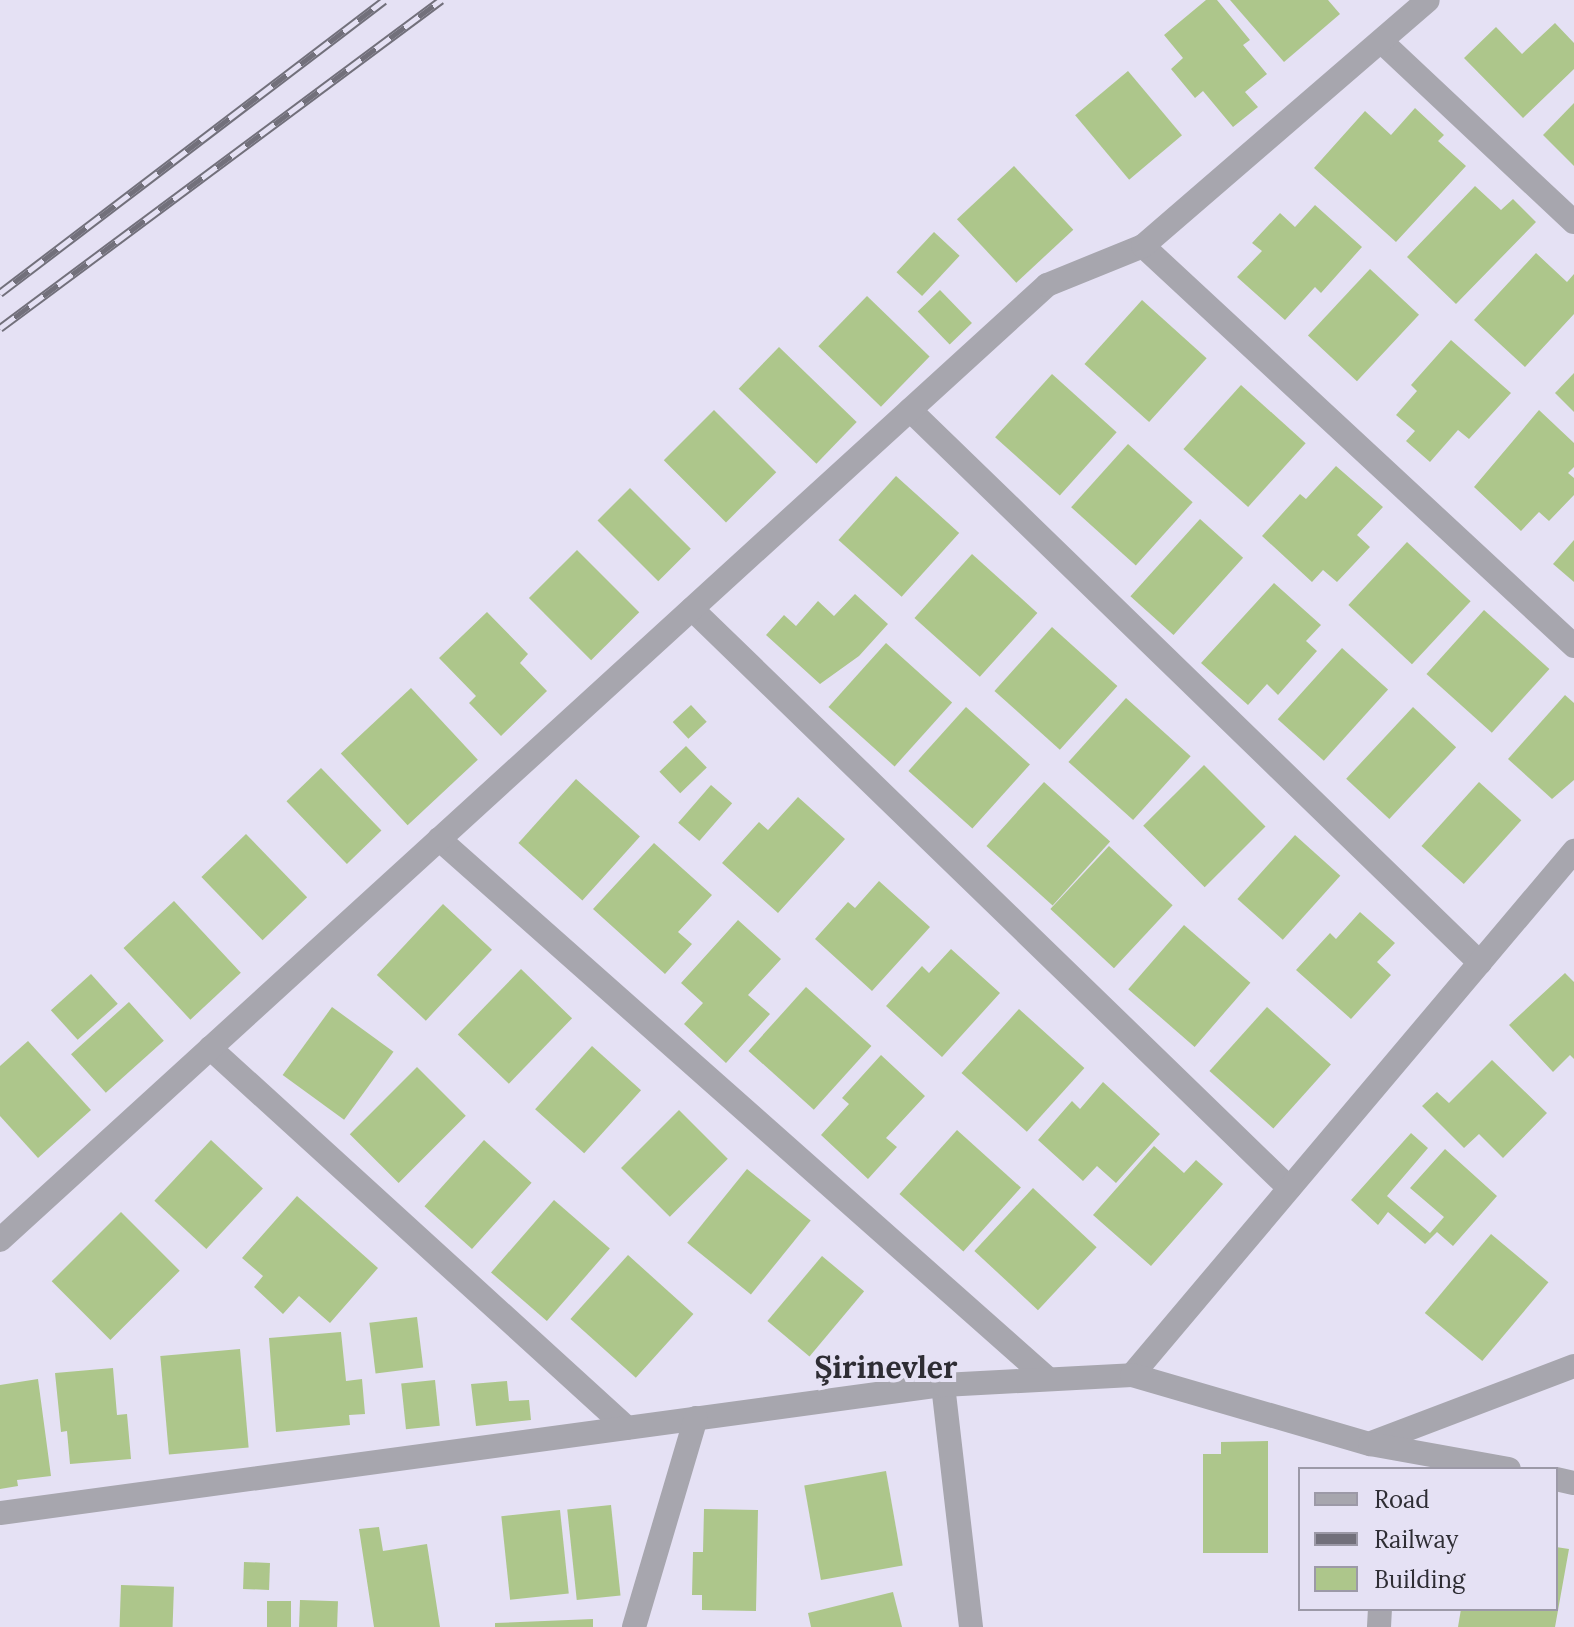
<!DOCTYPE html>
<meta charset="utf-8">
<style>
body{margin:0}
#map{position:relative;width:1574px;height:1627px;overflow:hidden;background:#e5e1f4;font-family:Lora,serif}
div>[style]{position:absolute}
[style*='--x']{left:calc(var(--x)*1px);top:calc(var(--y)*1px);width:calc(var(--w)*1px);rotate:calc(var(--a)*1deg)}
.building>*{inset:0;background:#adc68b;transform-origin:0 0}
.minor>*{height:24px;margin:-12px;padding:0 12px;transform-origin:12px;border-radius:12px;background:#a7a6ae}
.rail>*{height:9px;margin-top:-4.5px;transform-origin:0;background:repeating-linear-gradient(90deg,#e5e1f4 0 18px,#72707b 0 36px);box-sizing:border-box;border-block:2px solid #72707b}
span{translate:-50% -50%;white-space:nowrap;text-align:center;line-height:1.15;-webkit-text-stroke:8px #e5e1f4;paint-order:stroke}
.district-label{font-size:30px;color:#2e2d34;font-weight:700}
.legend{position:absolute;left:1298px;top:1467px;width:260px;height:144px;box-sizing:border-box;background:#e5e1f4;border:2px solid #9c99a7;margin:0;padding:10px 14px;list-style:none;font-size:24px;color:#2e2d34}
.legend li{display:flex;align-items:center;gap:16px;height:40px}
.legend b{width:40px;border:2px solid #9c99a7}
</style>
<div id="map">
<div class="building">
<div style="clip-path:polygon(1206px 0,1217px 0,1250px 40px,1243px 45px,1267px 74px,1245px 92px,1258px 107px,1233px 127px,1203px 91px,1195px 98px,1171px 69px,1183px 58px,1164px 35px)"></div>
<div style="clip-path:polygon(1230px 0,1328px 0,1340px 14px,1284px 62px)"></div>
<div style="clip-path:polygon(1555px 23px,1574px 43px,1574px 69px,1523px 118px,1464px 58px,1496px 27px,1522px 54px)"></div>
<div style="left:1128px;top:71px;width:84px;height:69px;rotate:50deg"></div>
<div style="clip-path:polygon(1574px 103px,1574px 166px,1543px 135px)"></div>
<div style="clip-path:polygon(1415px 108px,1444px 135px,1438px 141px,1466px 166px,1396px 242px,1314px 168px,1365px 111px,1391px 135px)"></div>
<div style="left:1014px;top:166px;width:87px;height:78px;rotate:47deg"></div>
<div style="clip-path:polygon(1475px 186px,1501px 210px,1513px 199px,1536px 222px,1456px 304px,1407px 257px)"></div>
<div style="clip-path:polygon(1315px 205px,1362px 247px,1321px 293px,1315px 287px,1285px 320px,1237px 277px,1262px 251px,1252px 243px,1280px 213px,1295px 227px)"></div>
<div style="left:934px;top:232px;width:35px;height:55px;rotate:43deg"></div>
<div style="clip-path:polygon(1536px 253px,1567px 282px,1574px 274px,1574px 314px,1525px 367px,1474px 320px)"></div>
<div style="left:1370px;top:269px;width:67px;height:91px;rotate:43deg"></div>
<div style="left:940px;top:290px;width:46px;height:31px;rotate:46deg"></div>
<div style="left:867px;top:296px;width:87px;height:70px;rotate:44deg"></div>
<div style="left:1142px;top:300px;width:87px;height:86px;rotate:42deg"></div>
<div style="clip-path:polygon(1451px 340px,1511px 393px,1469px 439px,1458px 430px,1430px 462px,1406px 441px,1415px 431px,1396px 415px,1417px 391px,1411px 385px)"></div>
<div style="left:779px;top:347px;width:108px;height:58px;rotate:44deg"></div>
<div style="clip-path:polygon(1574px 373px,1574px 412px,1555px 393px)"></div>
<div style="left:1052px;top:374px;width:87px;height:85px;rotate:42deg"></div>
<div style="left:1241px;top:385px;width:87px;height:86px;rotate:42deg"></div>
<div style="left:714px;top:410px;width:88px;height:71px;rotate:45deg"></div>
<div style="clip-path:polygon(1539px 410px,1574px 443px,1574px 467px,1568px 473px,1574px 478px,1574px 495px,1549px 521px,1539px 512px,1521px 531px,1474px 487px)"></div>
<div style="left:1128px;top:444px;width:87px;height:85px;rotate:42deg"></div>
<div style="clip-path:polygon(1336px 466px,1383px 507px,1357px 535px,1370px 547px,1337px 582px,1323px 570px,1312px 582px,1262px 536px,1300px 494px,1306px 499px)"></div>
<div style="left:896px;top:476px;width:85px;height:86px;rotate:42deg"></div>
<div style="left:630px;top:488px;width:86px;height:46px;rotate:45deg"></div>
<div style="left:1200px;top:519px;width:58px;height:104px;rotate:42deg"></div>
<div style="clip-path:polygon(1574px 540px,1574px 582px,1553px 564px)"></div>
<div style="left:1407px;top:542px;width:87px;height:86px;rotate:43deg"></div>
<div style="left:577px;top:550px;width:88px;height:68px;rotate:45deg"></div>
<div style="left:972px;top:554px;width:88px;height:86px;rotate:42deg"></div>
<div style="clip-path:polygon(1274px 583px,1321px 625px,1306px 641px,1317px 651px,1278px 695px,1267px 684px,1248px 705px,1201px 663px)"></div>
<div style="clip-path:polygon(855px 594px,888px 624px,859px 656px,820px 684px,766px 635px,784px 615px,796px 626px,818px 601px,834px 616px)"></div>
<div style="left:1484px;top:610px;width:88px;height:86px;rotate:42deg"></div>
<div style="clip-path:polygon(487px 612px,528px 654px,520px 663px,547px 691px,501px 736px,469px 703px,476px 696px,439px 658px)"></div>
<div style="left:1052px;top:627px;width:88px;height:86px;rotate:42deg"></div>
<div style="left:886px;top:643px;width:89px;height:86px;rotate:42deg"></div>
<div style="left:1342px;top:648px;width:62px;height:96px;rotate:42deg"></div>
<div style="left:411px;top:688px;width:98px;height:96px;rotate:47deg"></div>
<div style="clip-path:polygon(1565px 695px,1574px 703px,1574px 780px,1552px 799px,1508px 759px)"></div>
<div style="left:1126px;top:698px;width:87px;height:86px;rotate:42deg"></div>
<div style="left:691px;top:705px;width:23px;height:25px;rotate:47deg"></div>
<div style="left:966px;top:707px;width:86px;height:86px;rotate:42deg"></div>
<div style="left:1413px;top:707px;width:59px;height:98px;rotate:43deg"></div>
<div style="left:686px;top:746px;width:30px;height:37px;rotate:46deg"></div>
<div style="left:1204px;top:765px;width:87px;height:86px;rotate:45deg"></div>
<div style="left:321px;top:768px;width:87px;height:48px;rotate:46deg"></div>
<div style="left:576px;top:779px;width:86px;height:86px;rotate:42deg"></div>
<div style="left:1044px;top:782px;width:89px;height:86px;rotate:42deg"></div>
<div style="left:1479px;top:782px;width:57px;height:86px;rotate:42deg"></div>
<div style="left:711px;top:785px;width:28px;height:50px;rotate:41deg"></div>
<div style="clip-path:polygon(798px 797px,845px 839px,778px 913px,722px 863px,759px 822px,768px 830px)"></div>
<div style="left:246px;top:834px;width:88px;height:62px;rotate:46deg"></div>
<div style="left:1295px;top:835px;width:61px;height:86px;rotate:42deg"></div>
<div style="clip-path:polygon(654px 843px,712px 895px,678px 932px,692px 944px,665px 974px,593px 909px)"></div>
<div style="left:1109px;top:846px;width:87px;height:86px;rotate:43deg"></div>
<div style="clip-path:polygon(879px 881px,930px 927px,872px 991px,815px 939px,848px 902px,855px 908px)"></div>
<div style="left:174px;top:901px;width:98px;height:69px;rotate:47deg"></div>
<div style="left:443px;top:904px;width:67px;height:97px;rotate:43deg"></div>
<div style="clip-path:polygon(1360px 912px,1395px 943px,1377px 962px,1391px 975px,1351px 1019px,1296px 970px,1330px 933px,1336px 939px)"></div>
<div style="clip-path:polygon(738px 920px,781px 959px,748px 995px,770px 1014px,726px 1063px,684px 1024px,703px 1003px,681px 983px)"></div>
<div style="left:1184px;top:925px;width:88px;height:85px;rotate:41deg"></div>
<div style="clip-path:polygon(951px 949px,1000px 993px,942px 1057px,886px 1006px,922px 966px,929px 973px)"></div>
<div style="left:521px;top:969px;width:71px;height:91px;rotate:44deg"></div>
<div style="clip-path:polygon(1565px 973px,1574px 982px,1574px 1059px,1570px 1055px,1553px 1072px,1509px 1025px)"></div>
<div style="left:91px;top:974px;width:40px;height:54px;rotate:48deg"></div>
<div style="left:806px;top:987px;width:88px;height:86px;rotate:42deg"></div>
<div style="left:129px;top:1002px;width:52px;height:78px;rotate:48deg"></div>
<div style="left:332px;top:1007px;width:76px;height:84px;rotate:36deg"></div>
<div style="left:1267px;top:1007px;width:86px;height:86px;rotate:42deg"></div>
<div style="left:1019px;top:1009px;width:88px;height:86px;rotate:42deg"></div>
<div style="clip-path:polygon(28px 1041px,91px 1110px,38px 1158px,0 1116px,0 1066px)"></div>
<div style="left:592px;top:1046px;width:66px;height:85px;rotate:42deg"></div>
<div style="clip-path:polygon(881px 1055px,925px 1096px,886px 1138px,897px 1147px,868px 1179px,821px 1135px,849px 1104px,842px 1098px)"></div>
<div style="clip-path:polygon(1492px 1060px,1547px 1113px,1503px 1158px,1479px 1134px,1464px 1148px,1422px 1106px,1437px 1092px,1449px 1103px)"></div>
<div style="left:417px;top:1067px;width:69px;height:95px;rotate:45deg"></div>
<div style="clip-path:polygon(1103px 1082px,1160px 1134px,1116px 1183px,1097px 1166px,1083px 1181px,1038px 1140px,1072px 1101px,1080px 1109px)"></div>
<div style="left:679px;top:1110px;width:69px;height:82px;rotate:45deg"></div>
<div style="left:957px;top:1130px;width:86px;height:86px;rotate:42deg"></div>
<div style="clip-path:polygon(1411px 1133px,1428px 1148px,1387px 1196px,1430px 1233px,1444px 1217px,1410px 1188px,1445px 1149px,1497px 1196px,1453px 1246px,1437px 1232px,1425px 1244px,1388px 1212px,1378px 1225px,1351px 1200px)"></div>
<div style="left:211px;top:1140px;width:71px;height:83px;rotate:43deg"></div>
<div style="left:484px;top:1140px;width:64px;height:89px;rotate:42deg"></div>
<div style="clip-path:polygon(1154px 1146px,1184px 1173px,1196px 1160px,1223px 1184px,1151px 1266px,1093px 1215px)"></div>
<div style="left:747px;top:1169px;width:82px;height:95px;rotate:39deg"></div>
<div style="left:1033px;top:1188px;width:87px;height:86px;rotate:43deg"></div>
<div style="clip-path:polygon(297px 1196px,378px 1268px,330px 1323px,299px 1296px,283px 1314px,254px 1287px,263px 1276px,242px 1258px)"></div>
<div style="left:554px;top:1200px;width:74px;height:96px;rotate:41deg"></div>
<div style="left:121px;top:1212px;width:83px;height:98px;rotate:45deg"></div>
<div style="left:1491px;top:1234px;width:75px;height:103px;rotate:40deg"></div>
<div style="left:628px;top:1255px;width:88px;height:86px;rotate:42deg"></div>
<div style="left:822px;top:1256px;width:55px;height:85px;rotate:40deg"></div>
<div style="left:417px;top:1317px;width:51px;height:48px;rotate:83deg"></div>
<div style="clip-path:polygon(341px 1332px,346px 1381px,362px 1379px,365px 1414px,349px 1415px,350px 1425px,276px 1432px,269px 1338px)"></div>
<div style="left:240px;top:1349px;width:99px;height:80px;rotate:85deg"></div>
<div style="clip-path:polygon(113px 1368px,117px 1415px,127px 1414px,131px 1459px,70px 1464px,67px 1431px,61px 1432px,55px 1373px)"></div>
<div style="clip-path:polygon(38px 1379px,51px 1476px,17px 1480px,18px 1486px,0 1489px,0 1385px)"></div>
<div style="left:435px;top:1380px;width:46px;height:34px;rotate:84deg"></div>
<div style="clip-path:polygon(507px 1381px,509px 1401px,529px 1400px,531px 1420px,476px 1426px,471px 1384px)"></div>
<div style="clip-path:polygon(1268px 1441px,1268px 1553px,1203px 1553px,1203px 1454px,1221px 1454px,1221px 1442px)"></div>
<div style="left:886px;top:1471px;width:96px;height:83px;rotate:80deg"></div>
<div style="left:611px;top:1505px;width:91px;height:44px;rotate:84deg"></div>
<div style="clip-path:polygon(704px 1509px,758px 1510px,756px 1611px,702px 1610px,702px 1595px,692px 1595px,693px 1552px,703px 1552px)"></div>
<div style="left:560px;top:1510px;width:84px;height:59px;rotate:84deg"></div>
<div style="clip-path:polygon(379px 1527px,383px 1551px,427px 1544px,440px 1627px,374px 1627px,359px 1529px)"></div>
<div style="clip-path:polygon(1556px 1547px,1569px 1549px,1555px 1627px,1458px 1627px,1461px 1609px,1556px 1609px)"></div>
<div style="left:244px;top:1562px;width:26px;height:27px;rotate:2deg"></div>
<div style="left:121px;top:1585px;width:53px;height:42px;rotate:2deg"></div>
<div style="clip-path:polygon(893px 1592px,902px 1627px,811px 1627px,808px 1613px)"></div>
<div style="left:300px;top:1600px;width:38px;height:27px;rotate:2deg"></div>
<div style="left:267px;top:1601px;width:24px;height:26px"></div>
<div style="clip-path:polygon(593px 1619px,593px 1627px,495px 1627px,495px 1623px)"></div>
</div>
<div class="minor">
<div style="--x:1382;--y:42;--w:263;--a:43.2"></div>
<div style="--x:1143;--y:246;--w:588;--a:42.86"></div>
<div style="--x:910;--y:410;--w:794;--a:44.13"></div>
<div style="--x:692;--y:609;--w:832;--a:44.12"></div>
<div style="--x:439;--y:839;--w:814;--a:41.56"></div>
<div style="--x:210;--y:1048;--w:564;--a:42.34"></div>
<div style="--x:0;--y:1240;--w:1417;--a:-42.37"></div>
<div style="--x:1047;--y:285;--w:104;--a:-22.1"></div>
<div style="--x:1143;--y:246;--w:376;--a:-40.8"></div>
<div style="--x:1132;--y:1375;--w:686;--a:-49.85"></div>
<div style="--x:943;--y:1385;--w:244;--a:83.4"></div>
<div style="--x:1374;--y:1442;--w:214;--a:-20.8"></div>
<div style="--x:1556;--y:1479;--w:18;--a:13"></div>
<div style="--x:0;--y:1513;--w:952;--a:-7.73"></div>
<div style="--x:943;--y:1385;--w:189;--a:-3"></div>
<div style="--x:1132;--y:1375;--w:248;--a:16.2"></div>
<div style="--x:1370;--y:1444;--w:141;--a:10.2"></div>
<div style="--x:634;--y:1627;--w:218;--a:-73.5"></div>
<div style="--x:1379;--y:1627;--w:18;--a:-87"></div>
</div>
<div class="rail">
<div style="--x:0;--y:293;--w:483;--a:-37.3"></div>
<div style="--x:0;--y:328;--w:550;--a:-36.64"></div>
</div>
<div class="district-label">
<span style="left:886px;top:1367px">Şirinevler</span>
</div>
<ul class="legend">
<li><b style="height:10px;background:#a7a6ae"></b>Road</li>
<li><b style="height:10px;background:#72707b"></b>Railway</li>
<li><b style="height:22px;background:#adc68b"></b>Building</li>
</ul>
</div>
